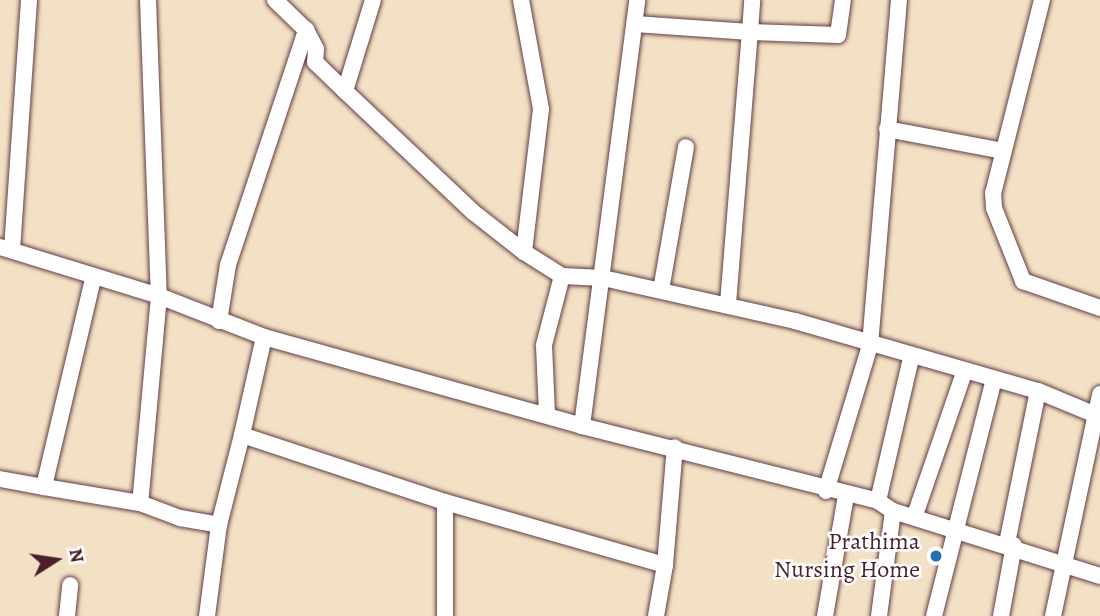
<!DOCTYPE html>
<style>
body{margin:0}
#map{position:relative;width:1100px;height:616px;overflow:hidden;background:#f3e1c5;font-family:Alegreya,serif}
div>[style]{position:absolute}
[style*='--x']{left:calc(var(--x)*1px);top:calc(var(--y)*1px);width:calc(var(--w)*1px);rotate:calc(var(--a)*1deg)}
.roads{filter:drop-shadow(0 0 2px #633c42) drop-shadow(0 0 2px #633c42)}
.minor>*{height:16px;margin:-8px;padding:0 8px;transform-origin:8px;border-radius:8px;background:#fff}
.dots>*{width:19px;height:19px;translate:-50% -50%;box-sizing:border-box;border:4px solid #fff;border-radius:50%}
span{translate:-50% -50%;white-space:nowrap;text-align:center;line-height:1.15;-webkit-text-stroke:5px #fff;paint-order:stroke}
.poi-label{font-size:24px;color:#4a1f2b}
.right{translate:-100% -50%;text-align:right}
.north{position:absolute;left:21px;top:525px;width:70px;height:70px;-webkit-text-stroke:5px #fff;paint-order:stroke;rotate:78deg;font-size:19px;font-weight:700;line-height:28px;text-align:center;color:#4a1f2b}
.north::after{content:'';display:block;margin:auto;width:24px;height:32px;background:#4a1f2b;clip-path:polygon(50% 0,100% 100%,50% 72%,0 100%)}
</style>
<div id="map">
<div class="roads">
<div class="minor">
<div style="--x:148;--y:0;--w:296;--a:87.9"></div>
<div style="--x:159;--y:296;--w:208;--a:95.2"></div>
<div style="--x:140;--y:503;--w:43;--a:20.6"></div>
<div style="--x:180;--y:518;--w:40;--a:10"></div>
<div style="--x:275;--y:0;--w:43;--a:44.1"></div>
<div style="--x:306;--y:30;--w:21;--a:62"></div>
<div style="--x:316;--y:49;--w:13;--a:94"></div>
<div style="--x:315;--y:62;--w:42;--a:44"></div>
<div style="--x:345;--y:91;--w:176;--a:43.4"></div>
<div style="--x:473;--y:212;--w:65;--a:38.1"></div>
<div style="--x:524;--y:252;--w:45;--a:32.3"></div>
<div style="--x:562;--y:276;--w:41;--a:2.8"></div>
<div style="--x:603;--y:278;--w:197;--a:12.6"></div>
<div style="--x:795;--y:321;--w:253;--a:16.1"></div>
<div style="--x:1038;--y:391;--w:63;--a:22.5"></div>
<div style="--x:521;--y:0;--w:111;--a:79.6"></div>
<div style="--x:541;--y:109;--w:144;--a:96.8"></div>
<div style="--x:1042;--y:0;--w:199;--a:104.2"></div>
<div style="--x:993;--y:193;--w:15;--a:86"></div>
<div style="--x:994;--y:208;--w:79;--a:68.3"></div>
<div style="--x:1023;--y:281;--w:82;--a:19.3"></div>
<div style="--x:635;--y:24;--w:115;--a:4"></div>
<div style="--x:750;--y:32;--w:32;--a:-86"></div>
<div style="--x:345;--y:91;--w:95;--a:-72.9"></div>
<div style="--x:887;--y:129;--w:118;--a:10.7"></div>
<div style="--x:0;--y:247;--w:166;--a:17.1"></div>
<div style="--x:159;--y:296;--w:113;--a:21.3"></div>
<div style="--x:264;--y:337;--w:330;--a:15.6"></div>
<div style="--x:582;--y:426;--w:305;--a:14.2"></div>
<div style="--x:878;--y:501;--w:18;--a:34"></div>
<div style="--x:893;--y:511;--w:217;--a:17.4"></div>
<div style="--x:12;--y:250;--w:251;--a:-86.1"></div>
<div style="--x:93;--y:279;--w:214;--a:103.3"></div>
<div style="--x:44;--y:487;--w:97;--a:9.5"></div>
<div style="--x:661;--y:290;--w:145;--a:-80.1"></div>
<div style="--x:728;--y:304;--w:273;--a:-85.4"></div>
<div style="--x:750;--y:32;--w:88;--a:2"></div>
<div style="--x:838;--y:35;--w:35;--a:-82"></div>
<div style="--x:219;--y:321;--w:57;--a:-80.9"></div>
<div style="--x:228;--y:265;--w:248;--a:-71.6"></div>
<div style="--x:264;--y:337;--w:100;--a:102.7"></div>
<div style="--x:242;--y:435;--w:214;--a:18.3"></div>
<div style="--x:445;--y:502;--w:229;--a:16"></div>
<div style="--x:547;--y:414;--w:69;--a:-92.5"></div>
<div style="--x:544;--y:345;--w:71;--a:-75.4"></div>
<div style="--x:582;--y:426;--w:430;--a:-82.6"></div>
<div style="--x:0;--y:479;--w:45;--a:10.3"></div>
<div style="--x:826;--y:491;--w:152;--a:-73.2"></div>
<div style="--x:870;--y:345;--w:346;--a:-85.2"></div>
<div style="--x:878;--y:501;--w:147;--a:-77"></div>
<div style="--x:445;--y:502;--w:114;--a:90"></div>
<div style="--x:915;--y:515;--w:153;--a:-71"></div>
<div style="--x:1007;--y:543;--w:155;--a:-78.5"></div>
<div style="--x:67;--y:616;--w:31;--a:-84"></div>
<div style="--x:207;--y:616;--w:92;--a:-82.5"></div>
<div style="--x:219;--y:525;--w:93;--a:-75.7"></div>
<div style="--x:656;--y:616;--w:52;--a:-80"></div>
<div style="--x:665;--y:565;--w:118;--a:-85.2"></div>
<div style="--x:825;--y:616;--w:122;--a:-80.1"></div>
<div style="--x:879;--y:616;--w:106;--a:-82.4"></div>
<div style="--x:934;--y:616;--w:244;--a:-75.8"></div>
<div style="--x:1001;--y:616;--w:72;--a:-79.6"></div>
<div style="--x:1053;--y:616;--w:227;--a:-78"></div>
</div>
</div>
<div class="dots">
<div style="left:936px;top:556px;background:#1f6fb2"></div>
</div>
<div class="poi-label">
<span class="right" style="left:920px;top:556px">Prathima<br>Nursing Home</span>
</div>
<div class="north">N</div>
</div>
